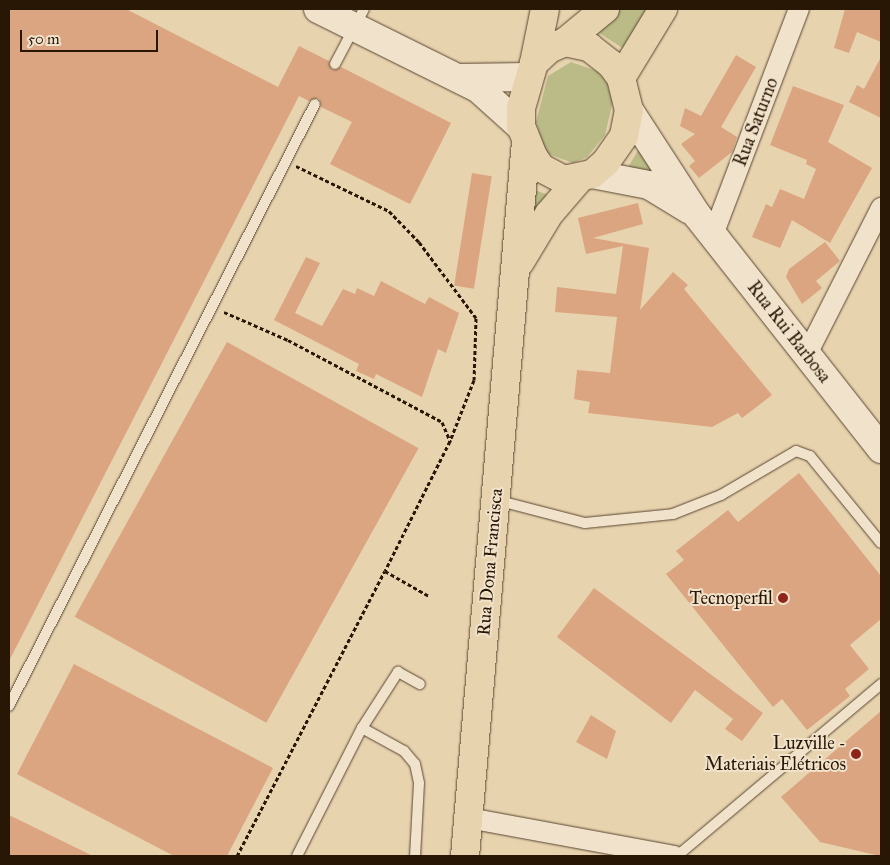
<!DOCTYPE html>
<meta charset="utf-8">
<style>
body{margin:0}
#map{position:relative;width:890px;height:865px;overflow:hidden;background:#e8d3af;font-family:"IM FELL Great Primer",serif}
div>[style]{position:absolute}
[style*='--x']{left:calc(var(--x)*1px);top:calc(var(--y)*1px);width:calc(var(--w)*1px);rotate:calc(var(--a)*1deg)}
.green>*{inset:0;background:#babb87}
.building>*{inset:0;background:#daa580;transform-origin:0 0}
.path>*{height:3px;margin-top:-1.5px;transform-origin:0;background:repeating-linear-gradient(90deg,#291706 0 4px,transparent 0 6.5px)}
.roads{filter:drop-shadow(0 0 1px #594630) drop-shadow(0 0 1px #594630)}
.lane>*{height:10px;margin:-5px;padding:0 5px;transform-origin:5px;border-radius:5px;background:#f0e2cb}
.street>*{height:20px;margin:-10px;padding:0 10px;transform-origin:10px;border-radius:10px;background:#f0e2cb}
.secondary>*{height:28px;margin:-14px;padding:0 14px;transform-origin:14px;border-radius:14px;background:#f0e2cb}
.primary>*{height:28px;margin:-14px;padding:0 14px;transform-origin:14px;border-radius:14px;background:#e8d3af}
.dots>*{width:14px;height:14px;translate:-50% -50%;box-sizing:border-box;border:2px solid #f0e2cb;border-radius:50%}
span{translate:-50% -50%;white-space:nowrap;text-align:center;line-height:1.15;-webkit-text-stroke:4px #f0e2cb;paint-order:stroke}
.street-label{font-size:18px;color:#291706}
.poi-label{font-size:18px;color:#291706}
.right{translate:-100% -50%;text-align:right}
.frame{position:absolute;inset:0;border:10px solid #291706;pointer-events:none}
.scale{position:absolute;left:20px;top:30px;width:138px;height:22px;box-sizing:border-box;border:2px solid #291706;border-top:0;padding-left:6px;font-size:15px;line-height:18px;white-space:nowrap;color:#291706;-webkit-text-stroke:4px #f0e2cb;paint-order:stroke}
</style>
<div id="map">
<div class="green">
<div style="clip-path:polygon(617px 9px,649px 9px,624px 49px,593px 29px)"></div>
<div style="clip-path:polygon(571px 62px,597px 71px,609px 85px,613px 101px,605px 135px,587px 157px,573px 163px,546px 153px,536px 122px,548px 76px)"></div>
<div style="clip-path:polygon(644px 140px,670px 182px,627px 169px)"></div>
<div style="clip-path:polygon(534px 190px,552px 196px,525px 226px)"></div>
</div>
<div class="building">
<div style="clip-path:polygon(9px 9px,126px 9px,278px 87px,299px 46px,329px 61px,332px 70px,341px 67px,451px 123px,410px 204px,330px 164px,352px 122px,321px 107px,319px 98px,309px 101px,299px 96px,9px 661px)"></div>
<div style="clip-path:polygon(845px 9px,881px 9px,881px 42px,857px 32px,849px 53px,834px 48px)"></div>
<div style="clip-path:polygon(736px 55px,756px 67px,721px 127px,737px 137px,732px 152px,699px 178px,689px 166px,695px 161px,681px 144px,695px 134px,680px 126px,685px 108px,701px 116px)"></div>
<div style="clip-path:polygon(881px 57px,881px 118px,849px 102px,857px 85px,864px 89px)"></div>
<div style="clip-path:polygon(793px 86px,844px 105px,828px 142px,872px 168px,830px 243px,792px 220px,780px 248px,752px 237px,766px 204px,772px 207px,780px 189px,804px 199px,816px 169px,806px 164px,807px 160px,770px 145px)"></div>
<div style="left:472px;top:173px;width:20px;height:114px;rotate:9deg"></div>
<div style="clip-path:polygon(638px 203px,643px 224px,593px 238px,649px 248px,640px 310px,673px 272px,688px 285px,684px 289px,772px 395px,742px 418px,738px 413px,712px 427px,588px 413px,590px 402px,574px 399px,577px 370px,610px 373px,617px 317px,555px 312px,557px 287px,616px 294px,623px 246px,586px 254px,578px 218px)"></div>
<div style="clip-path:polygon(825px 242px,840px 261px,816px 281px,822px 288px,802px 304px,786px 277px,789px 269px)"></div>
<div style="clip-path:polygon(306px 257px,320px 263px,295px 313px,322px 326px,343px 289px,355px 294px,357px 288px,374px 296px,381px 281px,425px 304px,429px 297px,459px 313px,446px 353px,438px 349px,422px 397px,376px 374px,374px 379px,356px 371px,359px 364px,274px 320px)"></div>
<div style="left:227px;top:342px;width:219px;height:314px;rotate:29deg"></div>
<div style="clip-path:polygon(799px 473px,881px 576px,881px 619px,850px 645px,869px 669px,845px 689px,850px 696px,807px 730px,782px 699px,773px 707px,666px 574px,684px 560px,676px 551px,728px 510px,738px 522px)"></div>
<div style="clip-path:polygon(594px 588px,763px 713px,742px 741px,725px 729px,733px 719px,695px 690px,671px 723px,557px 637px)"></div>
<div style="clip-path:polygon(74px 664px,273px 768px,227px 856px,174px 856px,17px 774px)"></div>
<div style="clip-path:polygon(881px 711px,881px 856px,880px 856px,820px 842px,781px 797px)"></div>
<div style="clip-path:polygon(591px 715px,616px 731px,607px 759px,576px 742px)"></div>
<div style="clip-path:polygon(9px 815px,93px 856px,9px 856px)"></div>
</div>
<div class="path">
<div style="--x:296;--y:166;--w:103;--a:25.8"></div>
<div style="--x:389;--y:211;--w:43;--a:45.9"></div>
<div style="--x:419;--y:242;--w:95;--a:53.1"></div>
<div style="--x:476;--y:318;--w:62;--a:91.8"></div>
<div style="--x:474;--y:380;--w:66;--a:111.5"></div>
<div style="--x:224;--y:312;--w:70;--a:23.6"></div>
<div style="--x:288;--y:340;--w:174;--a:28"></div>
<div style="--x:442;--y:422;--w:21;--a:67"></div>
<div style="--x:450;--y:441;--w:145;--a:116.6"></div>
<div style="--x:385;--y:571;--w:51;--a:29.6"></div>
<div style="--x:237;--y:856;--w:321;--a:-62.6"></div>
</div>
<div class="roads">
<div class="lane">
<div style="--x:335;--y:64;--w:62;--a:-62.2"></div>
<div style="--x:496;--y:500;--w:92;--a:14.5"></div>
<div style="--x:585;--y:523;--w:88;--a:-5.8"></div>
<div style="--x:673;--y:514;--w:52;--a:-21.6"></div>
<div style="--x:721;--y:495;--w:87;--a:-30.4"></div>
<div style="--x:796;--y:451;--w:15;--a:20"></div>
<div style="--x:810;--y:456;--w:112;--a:50.8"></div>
<div style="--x:9;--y:706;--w:675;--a:-63.06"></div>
<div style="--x:362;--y:728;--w:48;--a:28.7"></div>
<div style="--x:404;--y:751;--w:17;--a:50"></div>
<div style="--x:415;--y:764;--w:19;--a:78"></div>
<div style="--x:419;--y:783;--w:73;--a:93.1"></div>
<div style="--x:297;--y:856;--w:144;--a:-63.1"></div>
<div style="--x:362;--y:728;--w:67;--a:-57.3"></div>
<div style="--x:398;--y:672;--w:25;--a:29"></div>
<div style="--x:677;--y:856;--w:267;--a:-40.1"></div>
</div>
<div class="street">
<div style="--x:713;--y:235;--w:242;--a:-69.2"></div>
<div style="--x:807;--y:354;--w:164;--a:-63.1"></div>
<div style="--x:468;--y:818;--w:210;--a:10.4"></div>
</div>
<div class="secondary">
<div style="--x:318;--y:9;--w:180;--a:26.4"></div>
<div style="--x:479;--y:89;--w:57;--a:42.1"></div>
<div style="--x:459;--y:78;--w:68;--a:-0.8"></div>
<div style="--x:629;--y:110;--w:125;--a:57.1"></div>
<div style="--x:697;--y:215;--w:298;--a:51.8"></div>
<div style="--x:592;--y:174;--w:58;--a:10.9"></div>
<div style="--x:649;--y:185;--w:48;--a:31.4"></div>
</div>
<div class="primary">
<div style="--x:565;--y:42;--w:25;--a:12"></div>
<div style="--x:589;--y:47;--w:28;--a:38"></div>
<div style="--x:611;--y:64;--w:17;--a:54"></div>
<div style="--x:621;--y:78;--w:33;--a:76"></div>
<div style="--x:629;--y:110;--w:26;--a:101"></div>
<div style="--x:624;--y:136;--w:32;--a:125"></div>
<div style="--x:606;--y:162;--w:18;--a:139"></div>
<div style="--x:592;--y:174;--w:29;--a:168"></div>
<div style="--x:564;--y:180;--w:26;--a:-152"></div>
<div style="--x:541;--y:168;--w:14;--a:-124"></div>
<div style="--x:533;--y:156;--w:31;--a:-112"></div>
<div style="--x:521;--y:127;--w:19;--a:-90"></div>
<div style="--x:521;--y:108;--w:47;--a:-73.9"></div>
<div style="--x:534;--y:63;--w:21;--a:-43"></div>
<div style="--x:549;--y:49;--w:17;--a:-24"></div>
<div style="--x:565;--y:42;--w:52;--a:-39.5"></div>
<div style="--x:534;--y:63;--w:55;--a:-78.5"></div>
<div style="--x:621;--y:78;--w:81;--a:-58.7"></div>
<div style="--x:520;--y:262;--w:56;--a:-58.9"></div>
<div style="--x:549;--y:214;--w:46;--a:-49.4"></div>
<div style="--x:465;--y:856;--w:717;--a:-85.12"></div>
</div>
</div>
<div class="dots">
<div style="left:783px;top:598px;background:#8f2418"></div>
<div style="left:856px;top:754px;background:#8f2418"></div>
</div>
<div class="street-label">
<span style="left:756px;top:122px;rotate:-69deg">Rua Saturno</span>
<span style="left:789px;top:332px;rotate:52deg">Rua Rui Barbosa</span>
<span style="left:490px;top:562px;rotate:-85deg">Rua Dona Francisca</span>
</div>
<div class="poi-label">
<span class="right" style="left:773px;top:598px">Tecnoperfil</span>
<span class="right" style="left:846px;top:754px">Luzville -<br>Materiais Elétricos</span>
</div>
<div class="frame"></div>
<div class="scale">50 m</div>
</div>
